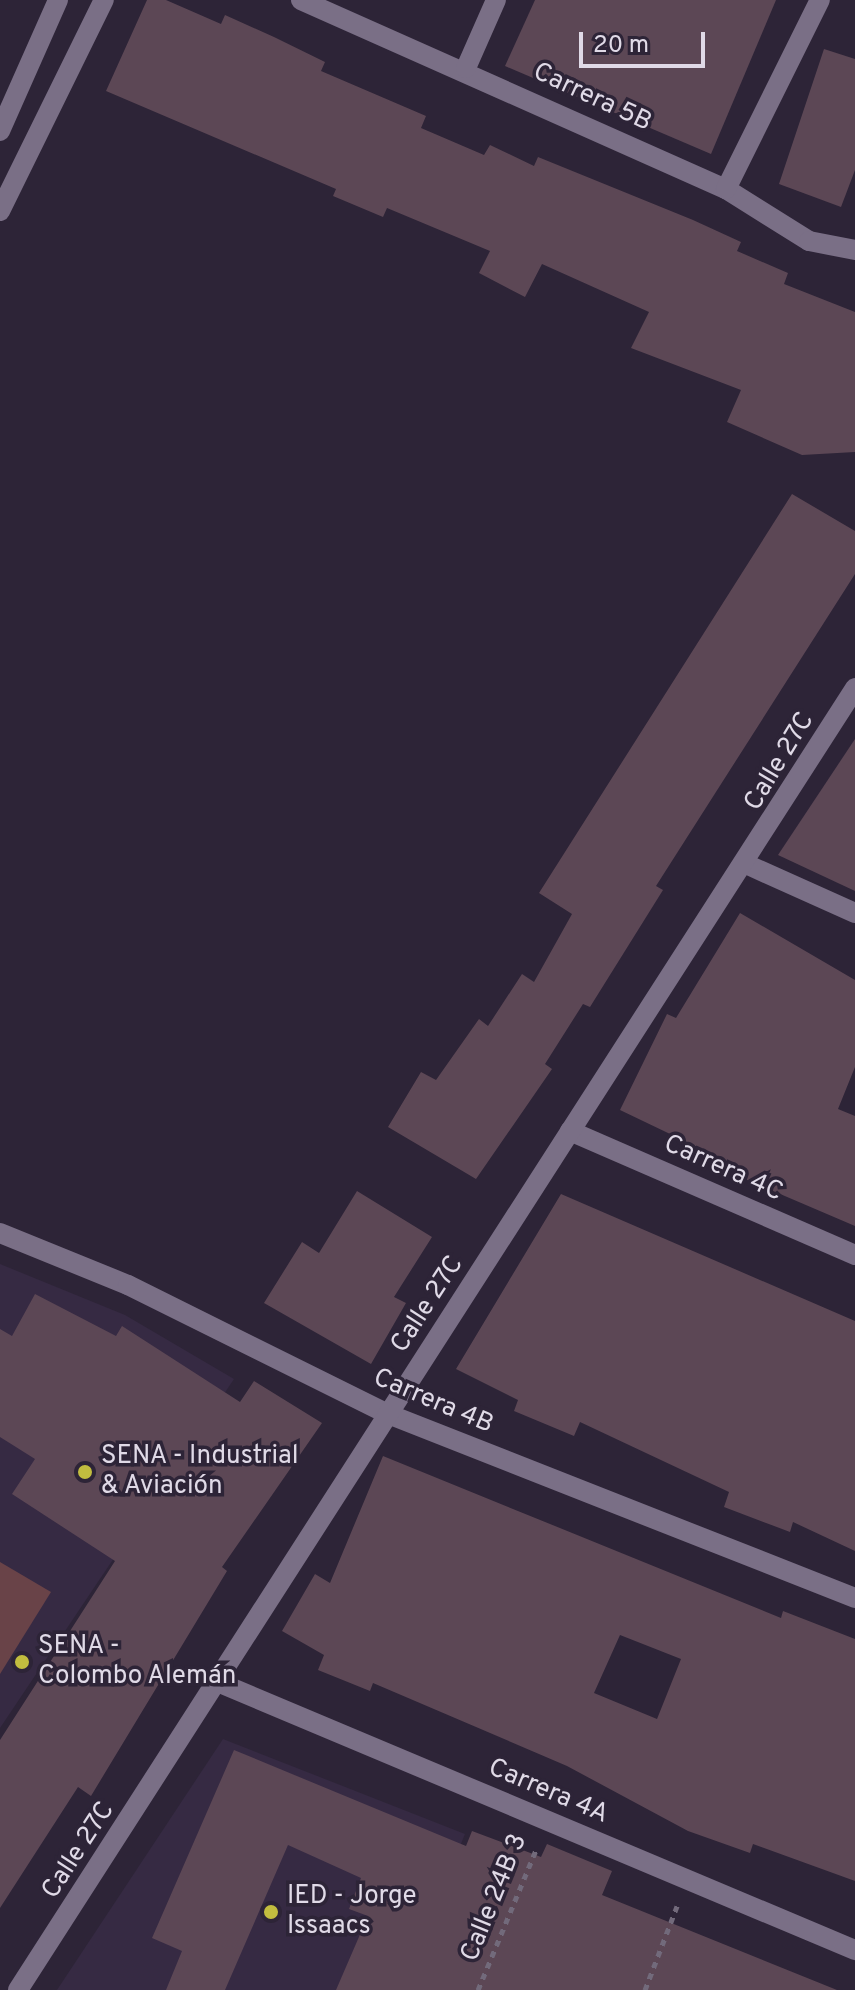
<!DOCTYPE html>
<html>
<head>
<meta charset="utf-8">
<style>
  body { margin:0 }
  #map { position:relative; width:855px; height:1990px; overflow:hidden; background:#2d2437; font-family:Overpass,sans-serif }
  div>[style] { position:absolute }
  .built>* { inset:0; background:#362a43 }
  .green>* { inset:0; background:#694348 }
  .building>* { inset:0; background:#5c4755 }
  .path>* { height:5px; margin-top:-2.5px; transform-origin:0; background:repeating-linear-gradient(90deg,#726a7b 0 6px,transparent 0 12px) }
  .minor>* { height:20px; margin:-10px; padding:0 10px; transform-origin:10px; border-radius:10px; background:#7a6f86 }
  .dots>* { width:22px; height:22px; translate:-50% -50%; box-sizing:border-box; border:4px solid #2d2437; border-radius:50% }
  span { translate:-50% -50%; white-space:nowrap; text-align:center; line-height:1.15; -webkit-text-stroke:7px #2d2437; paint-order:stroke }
  .street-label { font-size:26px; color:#e0dae7 }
  .poi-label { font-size:26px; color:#e0dae7 }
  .left { translate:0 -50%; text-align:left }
  .scale { position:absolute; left:579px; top:32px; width:126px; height:36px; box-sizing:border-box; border:4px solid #e0dae7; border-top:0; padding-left:10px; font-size:24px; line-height:28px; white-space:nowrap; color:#e0dae7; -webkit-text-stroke:6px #2d2437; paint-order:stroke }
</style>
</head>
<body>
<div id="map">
  <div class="built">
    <div style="clip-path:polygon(0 1264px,125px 1315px,234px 1379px,0 1728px)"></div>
    <div style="clip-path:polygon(223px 1739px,465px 1834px,401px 1990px,57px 1990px)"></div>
  </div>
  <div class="green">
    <div style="clip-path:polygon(0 1562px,51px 1592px,0 1674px)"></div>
  </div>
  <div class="building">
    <div style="clip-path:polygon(147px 0,166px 0,221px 24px,225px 15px,274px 37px,325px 62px,321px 71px,426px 116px,421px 128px,484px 155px,490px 145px,534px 166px,538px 157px,693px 220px,741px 242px,737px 251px,788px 273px,784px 284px,855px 312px,855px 452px,802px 455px,727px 422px,741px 390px,631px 348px,649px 312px,542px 264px,525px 297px,479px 273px,490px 251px,387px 208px,383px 217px,333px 196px,336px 189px,106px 91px)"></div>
    <div style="clip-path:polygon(535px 0,776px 0,711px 154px,505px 66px)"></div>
    <div style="clip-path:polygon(824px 49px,855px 59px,855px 170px,841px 207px,779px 184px)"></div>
    <div style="clip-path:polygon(792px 494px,855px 531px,855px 574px,656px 886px,663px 890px,590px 1007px,583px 1004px,545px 1064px,552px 1069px,476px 1179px,388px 1127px,421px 1072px,436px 1080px,479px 1019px,488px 1026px,522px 974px,534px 982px,572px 914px,539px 893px)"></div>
    <div style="clip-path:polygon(855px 739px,855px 891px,778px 855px)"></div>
    <div style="clip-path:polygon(740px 913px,855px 980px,855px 1067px,838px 1109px,855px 1116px,855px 1226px,738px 1176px,741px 1168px,620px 1110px,667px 1014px,676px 1018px)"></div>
    <div style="clip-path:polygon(357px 1191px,432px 1237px,394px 1297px,406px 1303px,371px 1364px,264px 1303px,302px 1242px,319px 1253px)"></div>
    <div style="clip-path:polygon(561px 1194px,855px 1321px,855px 1551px,793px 1522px,790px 1532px,724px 1507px,729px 1492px,580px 1422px,574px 1436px,514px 1411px,518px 1400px,456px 1369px)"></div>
    <div style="clip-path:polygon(35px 1294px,116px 1336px,122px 1326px,240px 1402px,254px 1381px,322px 1423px,222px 1567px,227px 1571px,91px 1796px,78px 1787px,0 1908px,0 1740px,115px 1561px,12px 1494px,35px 1459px,0 1437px,0 1329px,12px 1336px)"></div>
    <div style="clip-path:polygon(evenodd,383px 1456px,781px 1618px,783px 1611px,855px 1639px,855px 1881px,753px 1844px,750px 1853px,688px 1831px,567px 1766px,373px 1683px,370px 1691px,318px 1670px,324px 1655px,282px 1631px,315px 1574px,330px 1583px,383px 1456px,620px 1635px,681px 1659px,657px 1719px,594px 1693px,620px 1635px)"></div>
    <div style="clip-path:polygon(234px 1750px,466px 1846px,472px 1831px,541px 1857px,547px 1844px,612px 1871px,602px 1895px,837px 1990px,336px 1990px,368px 1916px,349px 1909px,361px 1878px,288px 1845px,225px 1990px,166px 1990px,182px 1951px,152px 1938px)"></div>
  </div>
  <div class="path">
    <div style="left:478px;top:1990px;width:152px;rotate:-67.5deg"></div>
    <div style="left:645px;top:1990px;width:90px;rotate:-69.1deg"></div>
  </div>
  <div class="minor">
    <div style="left:301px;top:0;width:465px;rotate:24deg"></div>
    <div style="left:726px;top:189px;width:98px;rotate:32.1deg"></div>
    <div style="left:809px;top:241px;width:47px;rotate:11.1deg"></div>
    <div style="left:466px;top:68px;width:74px;rotate:-66.2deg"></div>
    <div style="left:0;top:131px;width:143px;rotate:-66.1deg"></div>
    <div style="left:726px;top:189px;width:211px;rotate:-63.6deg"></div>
    <div style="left:0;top:211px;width:235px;rotate:-63.8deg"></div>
    <div style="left:748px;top:865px;width:117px;rotate:24.2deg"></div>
    <div style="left:570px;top:1131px;width:311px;rotate:23.5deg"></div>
    <div style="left:0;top:1233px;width:138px;rotate:22.1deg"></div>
    <div style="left:128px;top:1285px;width:290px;rotate:26.4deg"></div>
    <div style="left:388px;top:1414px;width:502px;rotate:21.5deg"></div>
    <div style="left:220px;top:1683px;width:689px;rotate:22.81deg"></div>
    <div style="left:18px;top:1990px;width:1548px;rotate:-57.26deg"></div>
  </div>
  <div class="dots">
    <div style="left:85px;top:1472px;background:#c2bd3f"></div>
    <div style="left:22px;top:1662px;background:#c2bd3f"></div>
    <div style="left:271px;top:1912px;background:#c2bd3f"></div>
  </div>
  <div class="street-label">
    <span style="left:592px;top:98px;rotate:25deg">Carrera 5B</span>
    <span style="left:780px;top:762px;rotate:-59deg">Calle 27C</span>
    <span style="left:723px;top:1169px;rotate:24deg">Carrera 4C</span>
    <span style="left:428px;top:1305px;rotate:-57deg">Calle 27C</span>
    <span style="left:433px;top:1402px;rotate:23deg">Carrera 4B</span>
    <span style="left:548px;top:1792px;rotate:23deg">Carrera 4A</span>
    <span style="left:79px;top:1851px;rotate:-57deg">Calle 27C</span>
    <span style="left:495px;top:1898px;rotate:-68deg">Calle 24B 3</span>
  </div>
  <div class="poi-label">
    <span class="left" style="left:101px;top:1472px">SENA - Industrial<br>&amp; Aviación</span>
    <span class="left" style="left:38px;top:1662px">SENA -<br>Colombo Alemán</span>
    <span class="left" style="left:287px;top:1912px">IED - Jorge<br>Issaacs</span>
  </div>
  <div class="scale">20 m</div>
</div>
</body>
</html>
